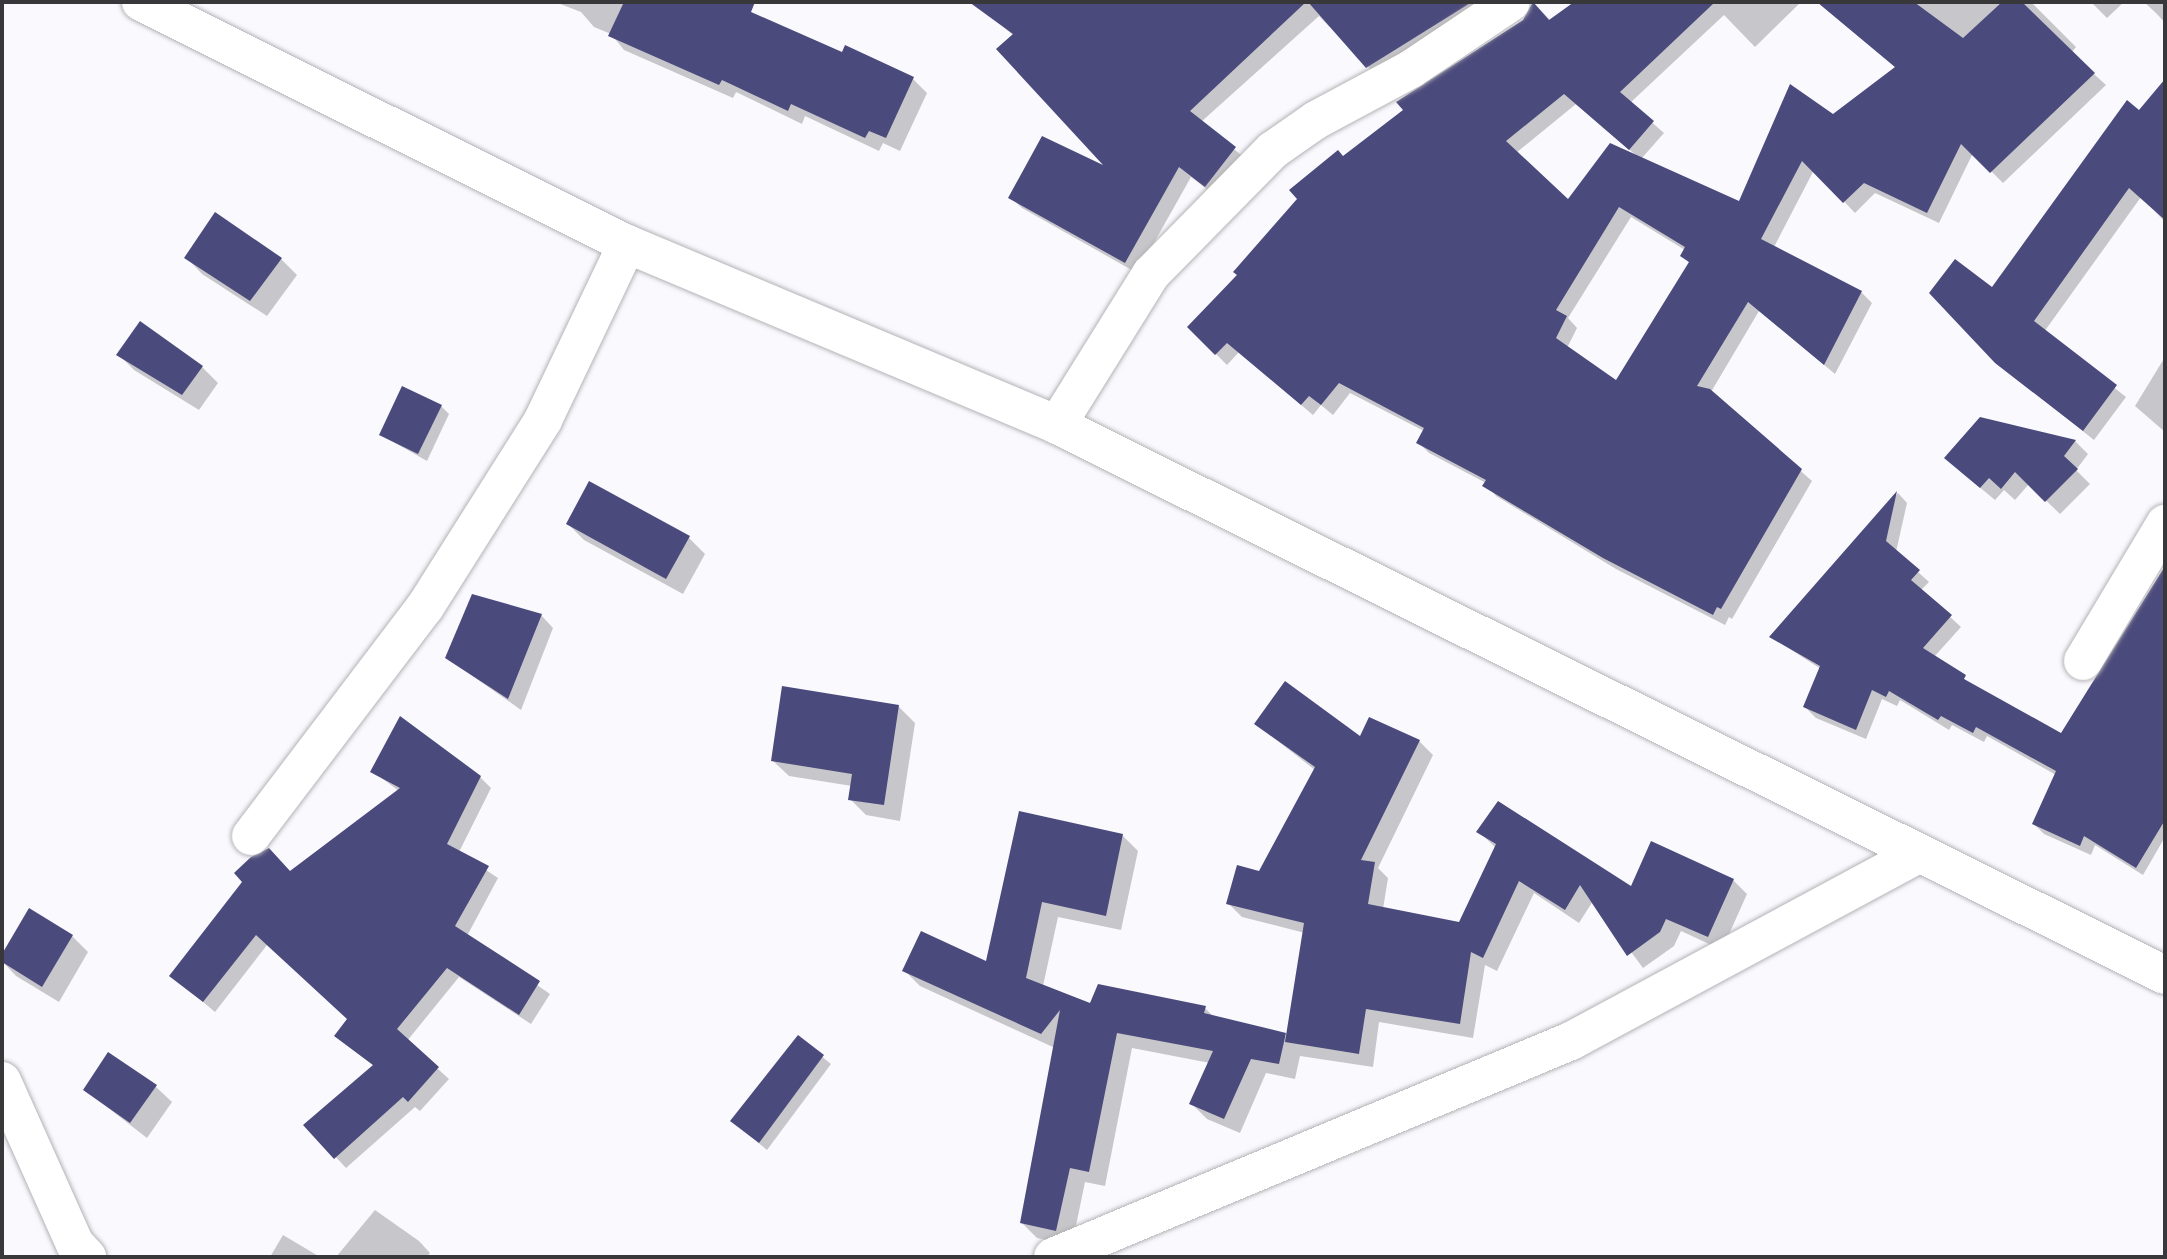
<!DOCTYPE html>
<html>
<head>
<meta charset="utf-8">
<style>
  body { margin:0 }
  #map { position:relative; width:2167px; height:1259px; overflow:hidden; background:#f9f9fe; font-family:"PT Serif",serif }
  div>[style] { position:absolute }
  .shadow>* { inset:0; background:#0003 }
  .building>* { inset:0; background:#4b4a7c }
  .roads { filter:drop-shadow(0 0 2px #b3b3b7) drop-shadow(0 0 2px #b3b3b7) }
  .minor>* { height:38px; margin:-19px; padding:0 19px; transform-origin:19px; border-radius:19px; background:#fff }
  .primary>* { height:38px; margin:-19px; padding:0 19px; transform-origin:19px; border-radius:19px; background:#fff }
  span { translate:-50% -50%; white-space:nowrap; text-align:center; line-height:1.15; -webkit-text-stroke:7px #fff; paint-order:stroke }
  .frame { position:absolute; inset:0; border:4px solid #38383a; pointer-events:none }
</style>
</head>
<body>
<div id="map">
  <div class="shadow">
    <div style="clip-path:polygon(555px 2px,725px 2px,843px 55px,846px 48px,913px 79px,927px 93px,900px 151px,883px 143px,879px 151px,805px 116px,802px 124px,736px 92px,733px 98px,624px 50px,611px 34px,594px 27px,581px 12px)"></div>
    <div style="clip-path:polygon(1003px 2px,1499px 2px,1379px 78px,1319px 16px,1201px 122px,1246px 159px,1217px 197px,1191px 177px,1137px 273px,1022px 208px,1010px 197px,1110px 170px,1014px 36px,991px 16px)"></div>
    <div style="clip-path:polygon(evenodd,1533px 2px,1551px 21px,1577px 2px,1620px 2px,1632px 18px,1653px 2px,1801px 2px,1755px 47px,1724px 15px,1630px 103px,1664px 133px,1641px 159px,1740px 204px,1833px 116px,1896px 68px,1817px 2px,2031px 2px,2076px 47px,2071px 53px,2106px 85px,2003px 183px,1973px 153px,1939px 223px,1875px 193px,1855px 213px,1814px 170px,1774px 247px,1861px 292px,1872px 303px,1835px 374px,1759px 311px,1711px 392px,1812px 481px,1732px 619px,1729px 617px,1725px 625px,1616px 569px,1496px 496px,1486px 483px,1429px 453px,1418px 442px,1424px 431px,1350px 393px,1333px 415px,1321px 405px,1313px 415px,1239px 352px,1227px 365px,1189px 327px,1344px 158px,1524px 22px,1533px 2px,1576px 104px,1638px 157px,1568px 202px,1516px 153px,1576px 104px,1533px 2px,1631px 217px,1685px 250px,1682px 256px,1690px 263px,1617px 383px,1567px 348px,1577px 328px,1568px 318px,1631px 217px)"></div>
    <div style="clip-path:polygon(2091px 2px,2124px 2px,2107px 18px)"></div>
    <div style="clip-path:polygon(2144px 2px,2165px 2px,2165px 23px,2157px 14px)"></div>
    <div style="clip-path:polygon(2165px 81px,2165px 222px,2141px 197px,2044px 332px,2126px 397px,2094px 440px,1996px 362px,1993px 290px)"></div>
    <div style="clip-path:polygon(186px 257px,281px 259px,297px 275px,267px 316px,202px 274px)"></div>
    <div style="clip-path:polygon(118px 354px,202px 367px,218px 383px,199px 410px,134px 370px)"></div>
    <div style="clip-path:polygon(2165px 357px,2165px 432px,2135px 406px)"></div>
    <div style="clip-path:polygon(441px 406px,449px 414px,427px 461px,381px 435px)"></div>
    <div style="clip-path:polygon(1980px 419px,2075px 441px,2088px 454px,2076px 470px,2090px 484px,2060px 514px,2029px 484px,2015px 500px,2004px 490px,1995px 500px,1960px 471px)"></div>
    <div style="clip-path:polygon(1898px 493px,1907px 503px,1896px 552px,1929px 582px,1921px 590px,1961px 627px,1934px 657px,1976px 688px,2062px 735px,2165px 568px,2165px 837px,2143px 875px,2095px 845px,2091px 855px,2044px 834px,2034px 824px,2056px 775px,1987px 736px,1984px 742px,1952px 725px,1949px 730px,1900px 700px,1897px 706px,1882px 699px,1866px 739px,1816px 718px,1805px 707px,1821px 669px,1771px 637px)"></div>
    <div style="clip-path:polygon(568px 524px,689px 538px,705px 554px,683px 594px,584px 540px)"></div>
    <div style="clip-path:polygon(541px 615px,553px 628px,521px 710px,447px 658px)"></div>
    <div style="clip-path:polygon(899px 707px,915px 723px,900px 821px,866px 815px,850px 799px,852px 786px,789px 776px,772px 760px)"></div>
    <div style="clip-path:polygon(1256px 724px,1360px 739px,1419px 741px,1433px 755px,1378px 868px,1388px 878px,1383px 909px,1460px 924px,1496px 848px,1479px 832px,1631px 889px,1733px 880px,1747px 894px,1722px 950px,1681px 931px,1674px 946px,1643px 968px,1593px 901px,1579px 923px,1534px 893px,1497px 971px,1485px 965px,1473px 1038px,1379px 1022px,1373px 1067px,1300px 1056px,1295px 1079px,1266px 1073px,1240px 1133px,1207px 1119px,1191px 1103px,1210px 1063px,1132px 1048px,1105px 1186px,1085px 1182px,1072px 1245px,1037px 1238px,1021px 1222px,1055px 1048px,920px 986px,904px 970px,987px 963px,1020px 813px,1122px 835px,1138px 851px,1121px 930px,1058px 917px,1043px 986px,1091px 1005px,1205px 1008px,1215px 1018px,1287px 1037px,1305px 933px,1242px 917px,1228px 903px,1260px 873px,1315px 770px)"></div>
    <div style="clip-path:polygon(372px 771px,480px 777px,491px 788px,459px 852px,498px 878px,467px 936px,550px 994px,531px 1024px,459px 977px,407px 1041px,449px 1079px,420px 1111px,415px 1107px,346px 1168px,306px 1125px,374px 1066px,336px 1036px,349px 1019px,267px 945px,215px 1012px,171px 975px,291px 873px,399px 791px)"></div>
    <div style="clip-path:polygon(30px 911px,72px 936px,88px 952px,59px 1002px,16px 976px,2px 961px)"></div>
    <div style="clip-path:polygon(798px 1037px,831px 1064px,767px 1150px,732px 1121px)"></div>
    <div style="clip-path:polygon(155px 1086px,172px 1102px,147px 1138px,85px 1090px)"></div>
    <div style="clip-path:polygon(375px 1210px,419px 1241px,430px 1253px,427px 1257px,336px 1257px)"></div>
    <div style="clip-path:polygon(283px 1235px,320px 1257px,270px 1257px)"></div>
  </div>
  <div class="building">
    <div style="clip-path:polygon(624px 2px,755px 2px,751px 12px,842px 52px,845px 45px,914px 77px,886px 138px,869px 131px,865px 138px,791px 104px,788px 111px,722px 80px,719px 85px,608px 36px)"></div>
    <div style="clip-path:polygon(969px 2px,1306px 2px,1190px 111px,1236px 147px,1205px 187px,1179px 167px,1125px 263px,1008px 198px,1042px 136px,1103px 165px,996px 49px,1013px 34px)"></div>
    <div style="clip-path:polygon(1308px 2px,1472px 2px,1366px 68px)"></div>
    <div style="clip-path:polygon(evenodd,1533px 2px,1549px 20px,1574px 2px,1715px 2px,1620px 92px,1654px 121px,1629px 150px,1564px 94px,1506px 141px,1568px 199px,1610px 143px,1739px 201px,1790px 84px,1833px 114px,1895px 67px,1817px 2px,1914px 2px,1963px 38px,2002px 2px,2022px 2px,2095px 73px,1990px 173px,1961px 144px,1927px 213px,1864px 183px,1843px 203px,1802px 161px,1761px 239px,1862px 291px,1824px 365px,1748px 302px,1697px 386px,1710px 389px,1802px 469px,1721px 609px,1717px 607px,1713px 615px,1603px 558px,1482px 486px,1486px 480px,1416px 443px,1424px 428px,1339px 383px,1321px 405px,1309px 396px,1301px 405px,1227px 343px,1215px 355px,1187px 327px,1237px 275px,1233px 272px,1297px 199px,1289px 190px,1338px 150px,1343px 156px,1403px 110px,1396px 102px,1523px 20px,1533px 2px,1619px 207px,1685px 247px,1680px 256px,1689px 262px,1616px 380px,1556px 338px,1567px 316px,1556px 310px,1619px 207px)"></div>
    <div style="clip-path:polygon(2165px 79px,2165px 220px,2129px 188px,2034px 321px,2117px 385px,2083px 431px,1995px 363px,1929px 293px,1955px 259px,1992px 287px,2127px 100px,2139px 110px)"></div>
    <div style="clip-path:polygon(215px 212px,282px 258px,250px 301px,184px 258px)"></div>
    <div style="clip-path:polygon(140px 321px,203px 366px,182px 395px,116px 355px)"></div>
    <div style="clip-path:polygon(402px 386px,442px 405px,418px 454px,379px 435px)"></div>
    <div style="clip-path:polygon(1980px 417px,2076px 440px,2064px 456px,2078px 469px,2045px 502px,2015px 472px,2001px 489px,1989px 478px,1980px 488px,1944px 458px)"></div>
    <div style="clip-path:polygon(589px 481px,690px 536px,666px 579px,566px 524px)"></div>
    <div style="clip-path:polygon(1897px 491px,1886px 541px,1920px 570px,1911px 580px,1952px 615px,1923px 648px,1966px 675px,1964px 679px,2061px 733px,2165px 566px,2165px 820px,2136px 868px,2084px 836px,2080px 846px,2032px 824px,2056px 771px,1976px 727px,1973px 733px,1941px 716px,1938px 720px,1889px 691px,1886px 697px,1872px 690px,1856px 730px,1803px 707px,1820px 666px,1769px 637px)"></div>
    <div style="clip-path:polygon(472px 594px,542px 614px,508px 699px,445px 658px)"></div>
    <div style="clip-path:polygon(1285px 681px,1360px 736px,1369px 717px,1420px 740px,1361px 860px,1375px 862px,1368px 904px,1459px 922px,1496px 844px,1476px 832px,1498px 801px,1631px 886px,1651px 841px,1734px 879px,1708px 937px,1666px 919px,1660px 932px,1627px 956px,1580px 885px,1565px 910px,1519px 881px,1483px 958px,1471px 952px,1460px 1024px,1366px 1009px,1359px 1054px,1285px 1042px,1304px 923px,1226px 904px,1237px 865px,1259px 871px,1315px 767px,1254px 724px)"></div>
    <div style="clip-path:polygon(782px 686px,899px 705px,884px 805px,848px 800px,852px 774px,771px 761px)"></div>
    <div style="clip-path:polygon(400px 716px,481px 776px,447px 844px,489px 866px,455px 926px,540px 981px,519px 1015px,447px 968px,397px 1029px,439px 1067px,408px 1102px,403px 1097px,334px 1159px,303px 1125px,373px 1065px,334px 1036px,347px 1019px,256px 935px,203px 1002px,169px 976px,242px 882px,234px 873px,251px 857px,269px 848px,290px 871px,400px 788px,370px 772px)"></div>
    <div style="clip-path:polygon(1019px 811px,1123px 834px,1106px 916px,1042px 902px,1026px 978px,1090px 1003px,1098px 984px,1206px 1006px,1204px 1013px,1286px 1033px,1279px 1064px,1251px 1059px,1224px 1119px,1189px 1104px,1213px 1051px,1117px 1033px,1089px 1172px,1070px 1168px,1056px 1231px,1020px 1223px,1060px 1010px,1041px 1034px,902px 971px,921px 931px,986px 961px)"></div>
    <div style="clip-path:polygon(29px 908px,73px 935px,42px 987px,2px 962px,2px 954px)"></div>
    <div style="clip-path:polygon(798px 1035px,824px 1055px,759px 1143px,730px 1121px)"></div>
    <div style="clip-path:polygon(108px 1052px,157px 1085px,130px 1123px,83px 1090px)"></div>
  </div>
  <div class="roads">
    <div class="minor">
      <div style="left:1057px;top:425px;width:178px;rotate:-58.1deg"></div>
      <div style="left:1151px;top:274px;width:174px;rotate:-45.5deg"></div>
      <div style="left:1273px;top:150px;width:52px;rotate:-34.9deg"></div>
      <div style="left:1316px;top:120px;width:108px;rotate:-28.2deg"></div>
      <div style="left:1411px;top:69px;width:120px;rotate:-33.8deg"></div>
      <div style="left:2083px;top:661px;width:160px;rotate:-59.1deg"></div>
      <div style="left:251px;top:836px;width:288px;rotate:-52.8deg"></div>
      <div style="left:425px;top:607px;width:221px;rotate:-57.7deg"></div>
      <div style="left:543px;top:420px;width:195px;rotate:-64.5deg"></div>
      <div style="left:2px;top:1081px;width:179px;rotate:65.9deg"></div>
      <div style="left:75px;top:1244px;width:18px;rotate:47deg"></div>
      <div style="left:1053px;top:1257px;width:561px;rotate:-22.64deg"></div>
      <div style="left:1571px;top:1041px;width:395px;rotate:-28.3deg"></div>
    </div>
    <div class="primary">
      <div style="left:141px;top:2px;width:543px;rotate:26.47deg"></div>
      <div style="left:627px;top:244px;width:467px;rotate:22.8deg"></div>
      <div style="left:1057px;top:425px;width:1237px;rotate:26.4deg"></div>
    </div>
  </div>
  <div class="frame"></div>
</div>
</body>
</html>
